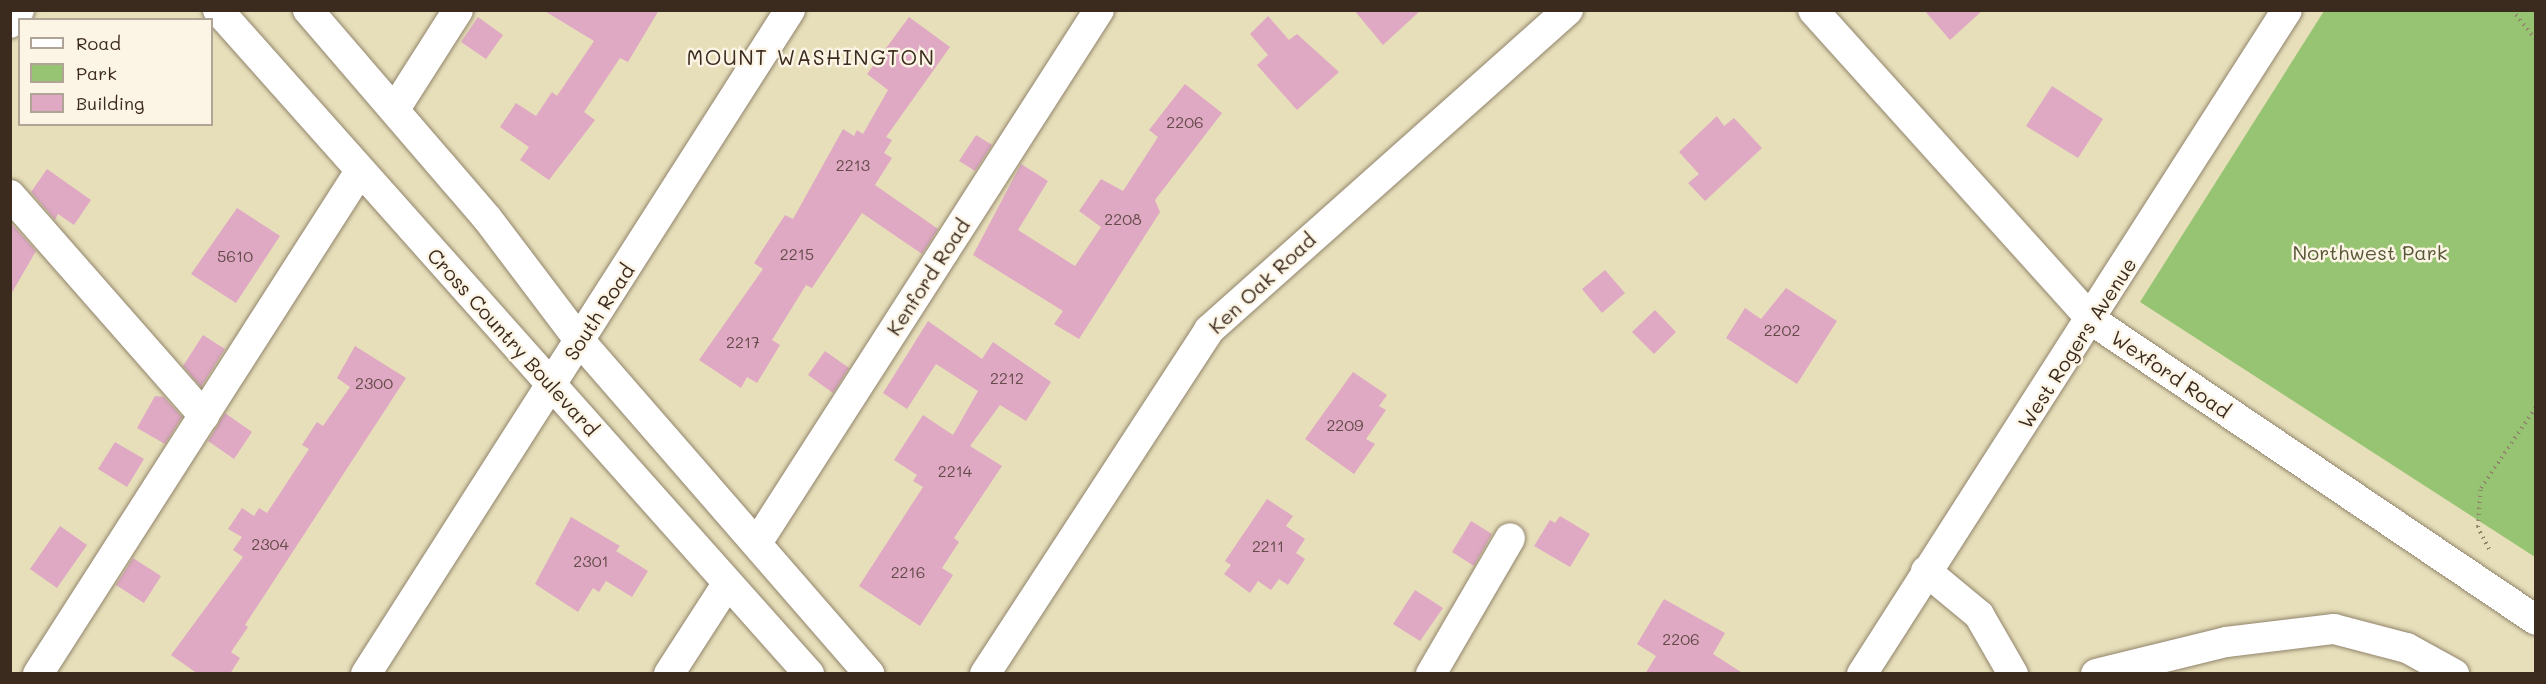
<!DOCTYPE html>
<html>
<head>
<meta charset="utf-8">
<style>
  body { margin:0 }
  #map { position:relative; width:2546px; height:684px; overflow:hidden; background:#e7dfba; font-family:Mali,sans-serif }
  div>[style] { position:absolute }
  .green>* { inset:0; background:#97c472 }
  .building>* { inset:0; background:#dfa9c4 }
  .path>* { height:4px; margin-top:-2px; transform-origin:0; background:repeating-linear-gradient(90deg,#91846c 0 1.5px,transparent 0 6px) }
  .roads { filter:drop-shadow(0 0 2px #91846c) drop-shadow(0 0 2px #91846c) }
  .minor>* { height:30px; margin:-15px; padding:0 15px; transform-origin:15px; border-radius:15px; background:#fff }
  span { translate:-50% -50%; white-space:nowrap; text-align:center; line-height:1.15; -webkit-text-stroke:5px #fcf5e5; paint-order:stroke }
  .number-label { font-size:16px; color:#644a48 }
  .number-label span { -webkit-text-stroke-width:0 }
  .park-label { font-size:20px; color:#575837 }
  .street-label { font-size:20px; color:#3b2a1e }
  .neighbourhood-label { font-size:21px; color:#3b2a1e; letter-spacing:1.5px }
  .frame { position:absolute; inset:0; border:12px solid #3b2a1e; pointer-events:none }
  .legend { position:absolute; left:18px; top:18px; width:195px; height:108px; box-sizing:border-box; background:#fcf5e5; border:2px solid #afa495; margin:0; padding:8px 10px; list-style:none; font-size:18px; color:#3b2a1e }
  .legend li { display:flex; align-items:center; gap:12px; height:30px }
  .legend b { width:30px; border:2px solid #afa495 }
</style>
</head>
<body>
<div id="map">
  <div class="green">
    <div style="clip-path:polygon(2324px 11px,2535px 11px,2535px 557px,2140px 302px)"></div>
  </div>
  <div class="building">
    <div style="clip-path:polygon(543px 10px,659px 10px,628px 62px,620px 58px,584px 112px,595px 120px,549px 180px,520px 160px,529px 147px,500px 127px,516px 103px,536px 116px,552px 92px,557px 96px,594px 41px)"></div>
    <div style="clip-path:polygon(1354px 10px,1421px 10px,1383px 45px)"></div>
    <div style="clip-path:polygon(1924px 10px,1983px 10px,1950px 40px)"></div>
    <div style="clip-path:polygon(1268px 16px,1289px 40px,1297px 34px,1339px 72px,1297px 110px,1257px 65px,1268px 55px,1250px 34px)"></div>
    <div style="clip-path:polygon(478px 17px,503px 35px,486px 59px,461px 42px)"></div>
    <div style="clip-path:polygon(909px 17px,950px 47px,886px 137px,892px 140px,884px 153px,892px 158px,875px 185px,938px 229px,922px 254px,862px 213px,812px 288px,806px 285px,772px 340px,780px 345px,757px 383px,747px 377px,741px 388px,699px 360px,763px 269px,754px 263px,785px 215px,793px 219px,843px 129px,854px 136px,857px 130px,863px 134px,888px 90px,867px 74px)"></div>
    <div style="clip-path:polygon(1185px 84px,1222px 113px,1155px 200px,1160px 212px,1079px 339px,1054px 324px,1063px 311px,973px 255px,1021px 164px,1048px 181px,1018px 230px,1075px 266px,1101px 227px,1079px 211px,1101px 179px,1123px 191px,1158px 137px,1149px 130px)"></div>
    <div style="clip-path:polygon(2052px 86px,2103px 119px,2078px 158px,2026px 126px)"></div>
    <div style="clip-path:polygon(1717px 116px,1724px 126px,1734px 118px,1762px 148px,1705px 201px,1688px 183px,1699px 174px,1679px 152px)"></div>
    <div style="clip-path:polygon(976px 135px,992px 145px,975px 171px,959px 161px)"></div>
    <div style="clip-path:polygon(47px 169px,91px 200px,74px 225px,58px 214px,55px 220px,31px 192px)"></div>
    <div style="clip-path:polygon(237px 208px,280px 236px,236px 303px,191px 274px)"></div>
    <div style="clip-path:polygon(10px 222px,36px 251px,10px 296px)"></div>
    <div style="clip-path:polygon(1605px 270px,1625px 293px,1602px 313px,1582px 289px)"></div>
    <div style="clip-path:polygon(1786px 288px,1837px 321px,1797px 384px,1726px 338px,1745px 308px,1761px 319px)"></div>
    <div style="clip-path:polygon(1655px 310px,1676px 332px,1654px 354px,1632px 332px)"></div>
    <div style="clip-path:polygon(928px 321px,982px 359px,993px 342px,1051px 382px,1026px 421px,1000px 405px,970px 446px,1002px 466px,954px 538px,959px 542px,942px 568px,953px 575px,920px 626px,859px 586px,923px 487px,913px 481px,917px 475px,894px 460px,923px 415px,953px 435px,978px 391px,936px 364px,907px 409px,883px 393px)"></div>
    <div style="clip-path:polygon(203px 335px,225px 349px,201px 387px,183px 366px)"></div>
    <div style="clip-path:polygon(355px 346px,406px 378px,245px 625px,248px 627px,231px 652px,240px 658px,230px 674px,198px 674px,171px 655px,243px 557px,233px 550px,242px 537px,228px 529px,242px 508px,254px 516px,259px 508px,267px 513px,309px 449px,302px 445px,317px 422px,323px 426px,350px 387px,337px 378px)"></div>
    <div style="clip-path:polygon(825px 351px,849px 368px,833px 393px,808px 375px)"></div>
    <div style="clip-path:polygon(1353px 372px,1387px 395px,1379px 406px,1386px 410px,1366px 439px,1375px 444px,1354px 474px,1305px 439px)"></div>
    <div style="clip-path:polygon(155px 396px,164px 397px,182px 417px,165px 444px,137px 428px)"></div>
    <div style="clip-path:polygon(225px 413px,252px 432px,234px 459px,208px 441px)"></div>
    <div style="clip-path:polygon(115px 442px,144px 459px,127px 487px,98px 469px)"></div>
    <div style="clip-path:polygon(1267px 499px,1293px 516px,1286px 526px,1305px 539px,1296px 553px,1305px 559px,1288px 585px,1279px 579px,1271px 590px,1258px 581px,1250px 593px,1224px 574px,1231px 565px,1225px 561px)"></div>
    <div style="clip-path:polygon(1560px 516px,1590px 534px,1570px 567px,1534px 546px,1550px 520px,1555px 523px)"></div>
    <div style="clip-path:polygon(571px 517px,620px 546px,616px 551px,648px 571px,632px 597px,606px 581px,599px 592px,593px 588px,578px 612px,535px 584px)"></div>
    <div style="clip-path:polygon(1471px 521px,1492px 534px,1474px 566px,1452px 552px)"></div>
    <div style="clip-path:polygon(60px 526px,87px 545px,57px 588px,30px 569px)"></div>
    <div style="clip-path:polygon(133px 558px,161px 576px,144px 603px,116px 585px)"></div>
    <div style="clip-path:polygon(1415px 590px,1443px 608px,1420px 641px,1393px 624px)"></div>
    <div style="clip-path:polygon(1664px 599px,1725px 633px,1713px 654px,1744px 674px,1645px 674px,1656px 656px,1637px 644px)"></div>
  </div>
  <div class="path">
    <div style="left:2512px;top:10px;width:38px;rotate:51deg"></div>
    <div style="left:2489px;top:549px;width:25px;rotate:-117deg"></div>
    <div style="left:2478px;top:527px;width:39px;rotate:-86deg"></div>
    <div style="left:2481px;top:488px;width:98px;rotate:-55.8deg"></div>
  </div>
  <div class="roads">
    <div class="minor">
      <div style="left:218px;top:10px;width:889px;rotate:48.33deg"></div>
      <div style="left:308px;top:10px;width:274px;rotate:49.3deg"></div>
      <div style="left:487px;top:218px;width:154px;rotate:52.9deg"></div>
      <div style="left:580px;top:341px;width:441px;rotate:49deg"></div>
      <div style="left:1813px;top:10px;width:418px;rotate:48deg"></div>
      <div style="left:2093px;top:321px;width:534px;rotate:34.02deg"></div>
      <div style="left:10px;top:23px;width:16px;rotate:-55deg"></div>
      <div style="left:395px;top:109px;width:117px;rotate:-57.5deg"></div>
      <div style="left:10px;top:195px;width:294px;rotate:48.7deg"></div>
      <div style="left:757px;top:543px;width:633px;rotate:-57.31deg"></div>
      <div style="left:1926px;top:571px;width:69px;rotate:39.7deg"></div>
      <div style="left:1979px;top:615px;width:68px;rotate:60deg"></div>
      <div style="left:38px;top:674px;width:597px;rotate:-57.37deg"></div>
      <div style="left:366px;top:674px;width:788px;rotate:-57.44deg"></div>
      <div style="left:669px;top:674px;width:107px;rotate:-57.2deg"></div>
      <div style="left:985px;top:674px;width:411px;rotate:-56.9deg"></div>
      <div style="left:1209px;top:330px;width:481px;rotate:-41.7deg"></div>
      <div style="left:1431px;top:674px;width:157px;rotate:-59.8deg"></div>
      <div style="left:1862px;top:674px;width:788px;rotate:-57.38deg"></div>
      <div style="left:2096px;top:674px;width:134px;rotate:-13.8deg"></div>
      <div style="left:2226px;top:642px;width:109px;rotate:-6.9deg"></div>
      <div style="left:2334px;top:629px;width:75px;rotate:14.6deg"></div>
      <div style="left:2407px;top:648px;width:54px;rotate:29deg"></div>
    </div>
  </div>
  <div class="number-label">
    <span style="left:1185px;top:122px">2206</span>
    <span style="left:853px;top:165px">2213</span>
    <span style="left:1123px;top:219px">2208</span>
    <span style="left:797px;top:254px">2215</span>
    <span style="left:235px;top:256px">5610</span>
    <span style="left:1782px;top:330px">2202</span>
    <span style="left:743px;top:342px">2217</span>
    <span style="left:1007px;top:378px">2212</span>
    <span style="left:374px;top:383px">2300</span>
    <span style="left:1345px;top:425px">2209</span>
    <span style="left:955px;top:471px">2214</span>
    <span style="left:270px;top:544px">2304</span>
    <span style="left:1268px;top:546px">2211</span>
    <span style="left:591px;top:561px">2301</span>
    <span style="left:908px;top:572px">2216</span>
    <span style="left:1681px;top:639px">2206</span>
  </div>
  <div class="park-label">
    <span style="left:2370px;top:252px">Northwest Park</span>
  </div>
  <div class="street-label">
    <span style="left:928px;top:277px;rotate:-57deg">Kenford Road</span>
    <span style="left:1262px;top:283px;rotate:-43deg">Ken Oak Road</span>
    <span style="left:599px;top:312px;rotate:-57deg">South Road</span>
    <span style="left:513px;top:342px;rotate:48deg">Cross Country Boulevard</span>
    <span style="left:2077px;top:343px;rotate:-57deg">West Rogers Avenue</span>
    <span style="left:2171px;top:374px;rotate:34deg">Wexford Road</span>
  </div>
  <div class="neighbourhood-label">
    <span style="left:811px;top:57px">MOUNT WASHINGTON</span>
  </div>
  <div class="frame"></div>
  <ul class="legend">
  <li><b style="height:8px;background:#fff"></b>Road</li>
  <li><b style="height:16px;background:#97c472"></b>Park</li>
  <li><b style="height:16px;background:#dfa9c4"></b>Building</li>
  </ul>
</div>
</body>
</html>
